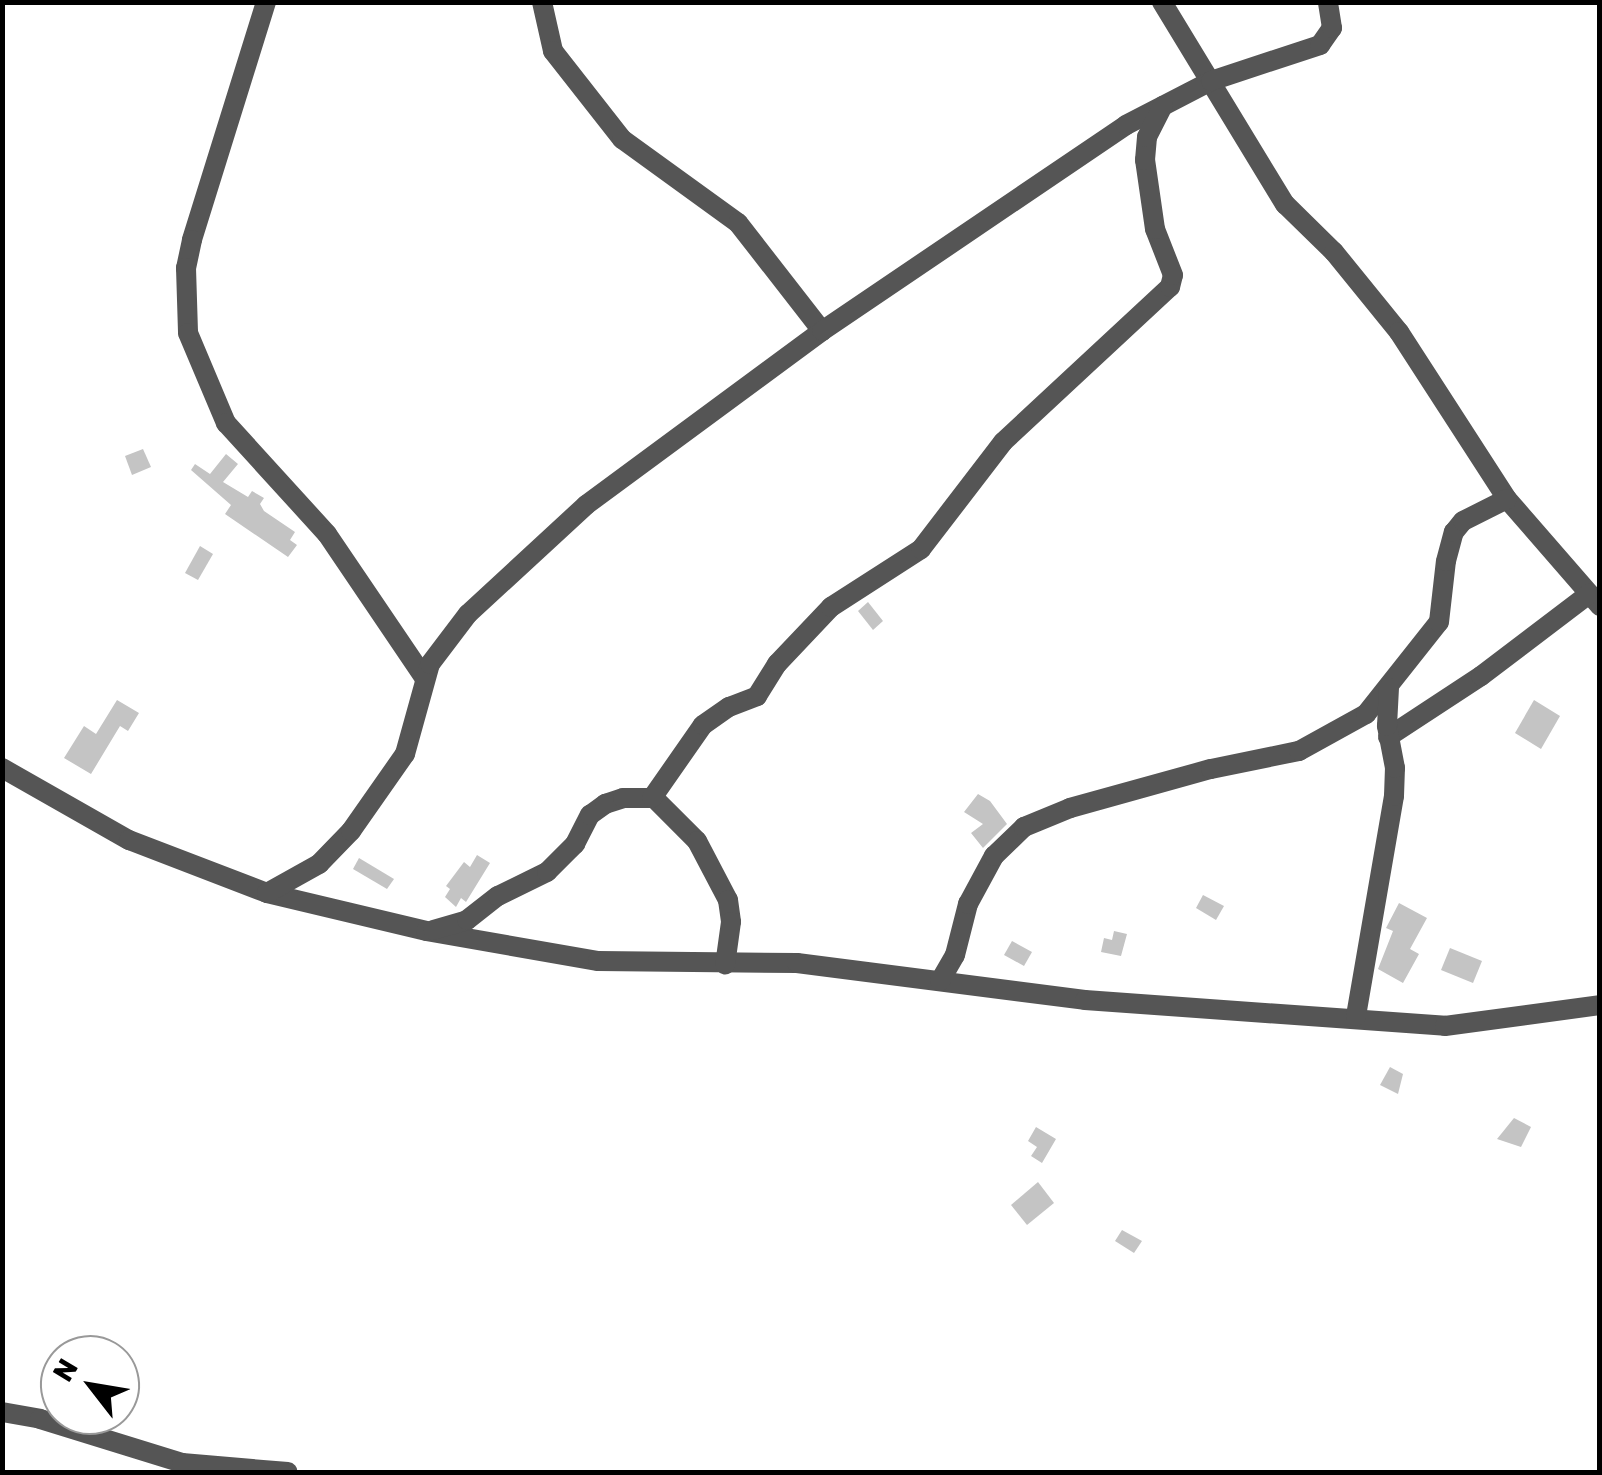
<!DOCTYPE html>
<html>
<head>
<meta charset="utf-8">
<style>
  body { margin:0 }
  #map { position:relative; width:1602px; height:1475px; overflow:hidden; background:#fff; font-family:Rubik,sans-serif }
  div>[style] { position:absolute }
  .building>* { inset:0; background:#c4c4c4 }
  .minor>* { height:20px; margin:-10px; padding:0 10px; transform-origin:10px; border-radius:10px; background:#555 }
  span { translate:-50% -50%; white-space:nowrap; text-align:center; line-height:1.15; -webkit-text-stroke:8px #fff; paint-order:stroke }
  .frame { position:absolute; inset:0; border:5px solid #000; pointer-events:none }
  .north { position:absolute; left:40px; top:1335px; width:100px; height:100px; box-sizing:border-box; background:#fff; border:2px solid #999; border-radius:50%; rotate:301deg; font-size:28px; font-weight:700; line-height:40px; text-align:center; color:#000 }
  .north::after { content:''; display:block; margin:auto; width:35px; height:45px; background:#000; clip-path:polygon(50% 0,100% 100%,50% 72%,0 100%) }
</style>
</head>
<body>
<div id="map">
  <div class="building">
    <div style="clip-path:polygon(143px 449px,151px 467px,132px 475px,125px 456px)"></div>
    <div style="clip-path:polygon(226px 454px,238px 464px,223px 482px,248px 497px,252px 491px,264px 498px,260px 504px,264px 511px,295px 532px,290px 540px,297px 545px,288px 557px,225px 514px,231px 505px,191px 470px,195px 464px,210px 474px)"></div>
    <div style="clip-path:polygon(200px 546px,213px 554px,198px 580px,185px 573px)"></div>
    <div style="clip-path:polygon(868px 602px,883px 621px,873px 630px,858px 611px)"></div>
    <div style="clip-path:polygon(117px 700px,139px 713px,128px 731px,120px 726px,91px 774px,64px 758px,84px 726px,96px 734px)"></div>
    <div style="clip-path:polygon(1534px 700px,1560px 716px,1541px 749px,1515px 733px)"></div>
    <div style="clip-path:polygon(978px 794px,990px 801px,1007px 824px,983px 848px,971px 833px,983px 824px,964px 812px)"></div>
    <div style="clip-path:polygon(477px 855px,490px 863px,466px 902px,461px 898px,456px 907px,445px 897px,450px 889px,446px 886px,464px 862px,470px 867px)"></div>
    <div style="clip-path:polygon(359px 858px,394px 879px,387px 889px,353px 869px)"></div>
    <div style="clip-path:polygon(1203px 895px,1224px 906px,1216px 920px,1196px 908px)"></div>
    <div style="clip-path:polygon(1399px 903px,1427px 918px,1410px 949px,1419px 954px,1403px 983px,1378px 969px,1393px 931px,1386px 928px)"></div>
    <div style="clip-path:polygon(1114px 931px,1127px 934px,1121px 956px,1101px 952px,1104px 938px,1112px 940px)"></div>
    <div style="clip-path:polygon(1012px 941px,1032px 952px,1024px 966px,1004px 955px)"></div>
    <div style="clip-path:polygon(1450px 948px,1482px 961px,1473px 983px,1441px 970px)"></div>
    <div style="clip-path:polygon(1390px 1067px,1403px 1074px,1398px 1094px,1380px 1085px)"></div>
    <div style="clip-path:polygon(1514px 1118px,1531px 1127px,1521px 1147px,1497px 1139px)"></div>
    <div style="clip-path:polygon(1036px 1127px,1056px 1139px,1042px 1163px,1031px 1156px,1037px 1147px,1028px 1141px)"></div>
    <div style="clip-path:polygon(1038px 1182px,1054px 1203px,1027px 1225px,1011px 1205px)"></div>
    <div style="clip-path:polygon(1122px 1230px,1142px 1241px,1134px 1253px,1115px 1241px)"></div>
  </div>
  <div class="minor">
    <div style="left:266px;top:2px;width:249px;rotate:107.3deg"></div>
    <div style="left:192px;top:240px;width:29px;rotate:102deg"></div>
    <div style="left:186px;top:268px;width:65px;rotate:88.2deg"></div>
    <div style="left:188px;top:333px;width:98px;rotate:67.1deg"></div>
    <div style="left:226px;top:423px;width:150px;rotate:47.7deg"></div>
    <div style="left:327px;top:534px;width:175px;rotate:55.9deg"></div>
    <div style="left:542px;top:2px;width:50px;rotate:77.3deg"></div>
    <div style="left:553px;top:51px;width:112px;rotate:51.9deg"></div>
    <div style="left:622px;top:139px;width:143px;rotate:35.9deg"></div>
    <div style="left:738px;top:223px;width:137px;rotate:52.1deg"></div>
    <div style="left:1162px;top:2px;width:237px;rotate:58.7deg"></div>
    <div style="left:1285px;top:204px;width:69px;rotate:44.4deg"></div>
    <div style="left:1334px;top:252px;width:103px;rotate:50.9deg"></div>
    <div style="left:1399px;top:332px;width:199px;rotate:57.1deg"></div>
    <div style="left:1507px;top:499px;width:142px;rotate:49deg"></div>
    <div style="left:1388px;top:737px;width:111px;rotate:-33.3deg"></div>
    <div style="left:1481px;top:676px;width:136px;rotate:-37.2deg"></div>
    <div style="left:2px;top:768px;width:146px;rotate:29.6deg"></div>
    <div style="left:129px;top:840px;width:148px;rotate:21deg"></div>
    <div style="left:267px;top:893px;width:163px;rotate:13.4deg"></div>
    <div style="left:426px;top:931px;width:175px;rotate:9.9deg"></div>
    <div style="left:598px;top:961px;width:199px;rotate:0.6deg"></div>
    <div style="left:797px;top:963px;width:290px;rotate:7.3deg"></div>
    <div style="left:1085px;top:1000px;width:361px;rotate:4.1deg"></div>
    <div style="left:1445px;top:1026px;width:156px;rotate:-7.7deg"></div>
    <div style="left:653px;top:797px;width:62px;rotate:45deg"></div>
    <div style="left:697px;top:841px;width:67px;rotate:62.3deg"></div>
    <div style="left:728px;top:900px;width:22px;rotate:82deg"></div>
    <div style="left:731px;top:922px;width:43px;rotate:97.9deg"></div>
    <div style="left:267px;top:893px;width:60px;rotate:-29.1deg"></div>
    <div style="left:319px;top:864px;width:46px;rotate:-45.9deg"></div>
    <div style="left:351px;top:831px;width:94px;rotate:-55deg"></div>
    <div style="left:405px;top:754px;width:93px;rotate:-74.5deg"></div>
    <div style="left:430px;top:664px;width:63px;rotate:-52.8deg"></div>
    <div style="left:468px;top:614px;width:161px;rotate:-42.7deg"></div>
    <div style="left:586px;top:505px;width:293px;rotate:-36.4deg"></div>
    <div style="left:822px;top:331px;width:367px;rotate:-34.1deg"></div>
    <div style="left:1126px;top:125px;width:96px;rotate:-27.4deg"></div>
    <div style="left:1211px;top:81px;width:115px;rotate:-18.3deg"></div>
    <div style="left:1320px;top:45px;width:21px;rotate:-55deg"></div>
    <div style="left:1332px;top:28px;width:26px;rotate:-99deg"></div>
    <div style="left:433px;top:930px;width:35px;rotate:-16deg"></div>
    <div style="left:467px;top:920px;width:39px;rotate:-38deg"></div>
    <div style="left:498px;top:896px;width:55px;rotate:-26.1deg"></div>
    <div style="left:547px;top:872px;width:40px;rotate:-45deg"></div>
    <div style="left:575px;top:844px;width:33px;rotate:-63deg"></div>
    <div style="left:590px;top:815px;width:19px;rotate:-36deg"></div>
    <div style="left:605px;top:804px;width:19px;rotate:-18deg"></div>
    <div style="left:623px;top:798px;width:29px"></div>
    <div style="left:652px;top:798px;width:89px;rotate:-55.1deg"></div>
    <div style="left:703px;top:725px;width:32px;rotate:-35deg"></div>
    <div style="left:729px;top:707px;width:30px;rotate:-21deg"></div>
    <div style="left:757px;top:696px;width:38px;rotate:-58deg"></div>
    <div style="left:777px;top:664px;width:79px;rotate:-46.5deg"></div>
    <div style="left:831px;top:607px;width:107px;rotate:-32.8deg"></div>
    <div style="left:921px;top:549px;width:135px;rotate:-52.5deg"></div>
    <div style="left:1003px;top:442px;width:228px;rotate:-42.9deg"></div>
    <div style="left:1170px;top:287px;width:12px;rotate:-76deg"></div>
    <div style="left:1173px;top:275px;width:49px;rotate:-111.4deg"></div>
    <div style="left:1155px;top:229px;width:70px;rotate:-98.2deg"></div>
    <div style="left:1145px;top:160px;width:23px;rotate:-85deg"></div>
    <div style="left:1147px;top:137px;width:35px;rotate:-63deg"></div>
    <div style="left:940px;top:981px;width:30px;rotate:-60deg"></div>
    <div style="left:955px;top:955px;width:53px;rotate:-75.7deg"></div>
    <div style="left:968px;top:904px;width:55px;rotate:-61.6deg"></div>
    <div style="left:994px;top:856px;width:42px;rotate:-44deg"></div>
    <div style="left:1024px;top:827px;width:50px;rotate:-22.4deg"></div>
    <div style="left:1070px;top:808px;width:146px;rotate:-15.5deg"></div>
    <div style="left:1211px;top:769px;width:90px;rotate:-11.6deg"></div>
    <div style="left:1299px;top:751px;width:77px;rotate:-28.9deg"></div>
    <div style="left:1366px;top:714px;width:117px;rotate:-51.6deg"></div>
    <div style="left:1439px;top:622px;width:61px;rotate:-83.5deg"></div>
    <div style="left:1446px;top:561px;width:30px;rotate:-75deg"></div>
    <div style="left:1454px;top:532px;width:14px;rotate:-51deg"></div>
    <div style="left:1463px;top:521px;width:49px;rotate:-26.6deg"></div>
    <div style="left:1356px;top:1016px;width:223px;rotate:-80.2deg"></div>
    <div style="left:1394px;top:796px;width:28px;rotate:-88deg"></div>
    <div style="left:1395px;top:768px;width:43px;rotate:-100.8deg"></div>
    <div style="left:1387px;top:726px;width:38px;rotate:-87deg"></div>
    <div style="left:2px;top:1412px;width:39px;rotate:10deg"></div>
    <div style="left:40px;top:1419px;width:149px;rotate:17.2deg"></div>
    <div style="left:182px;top:1463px;width:106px;rotate:4.9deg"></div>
  </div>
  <div class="frame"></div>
  <div class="north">N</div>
</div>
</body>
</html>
